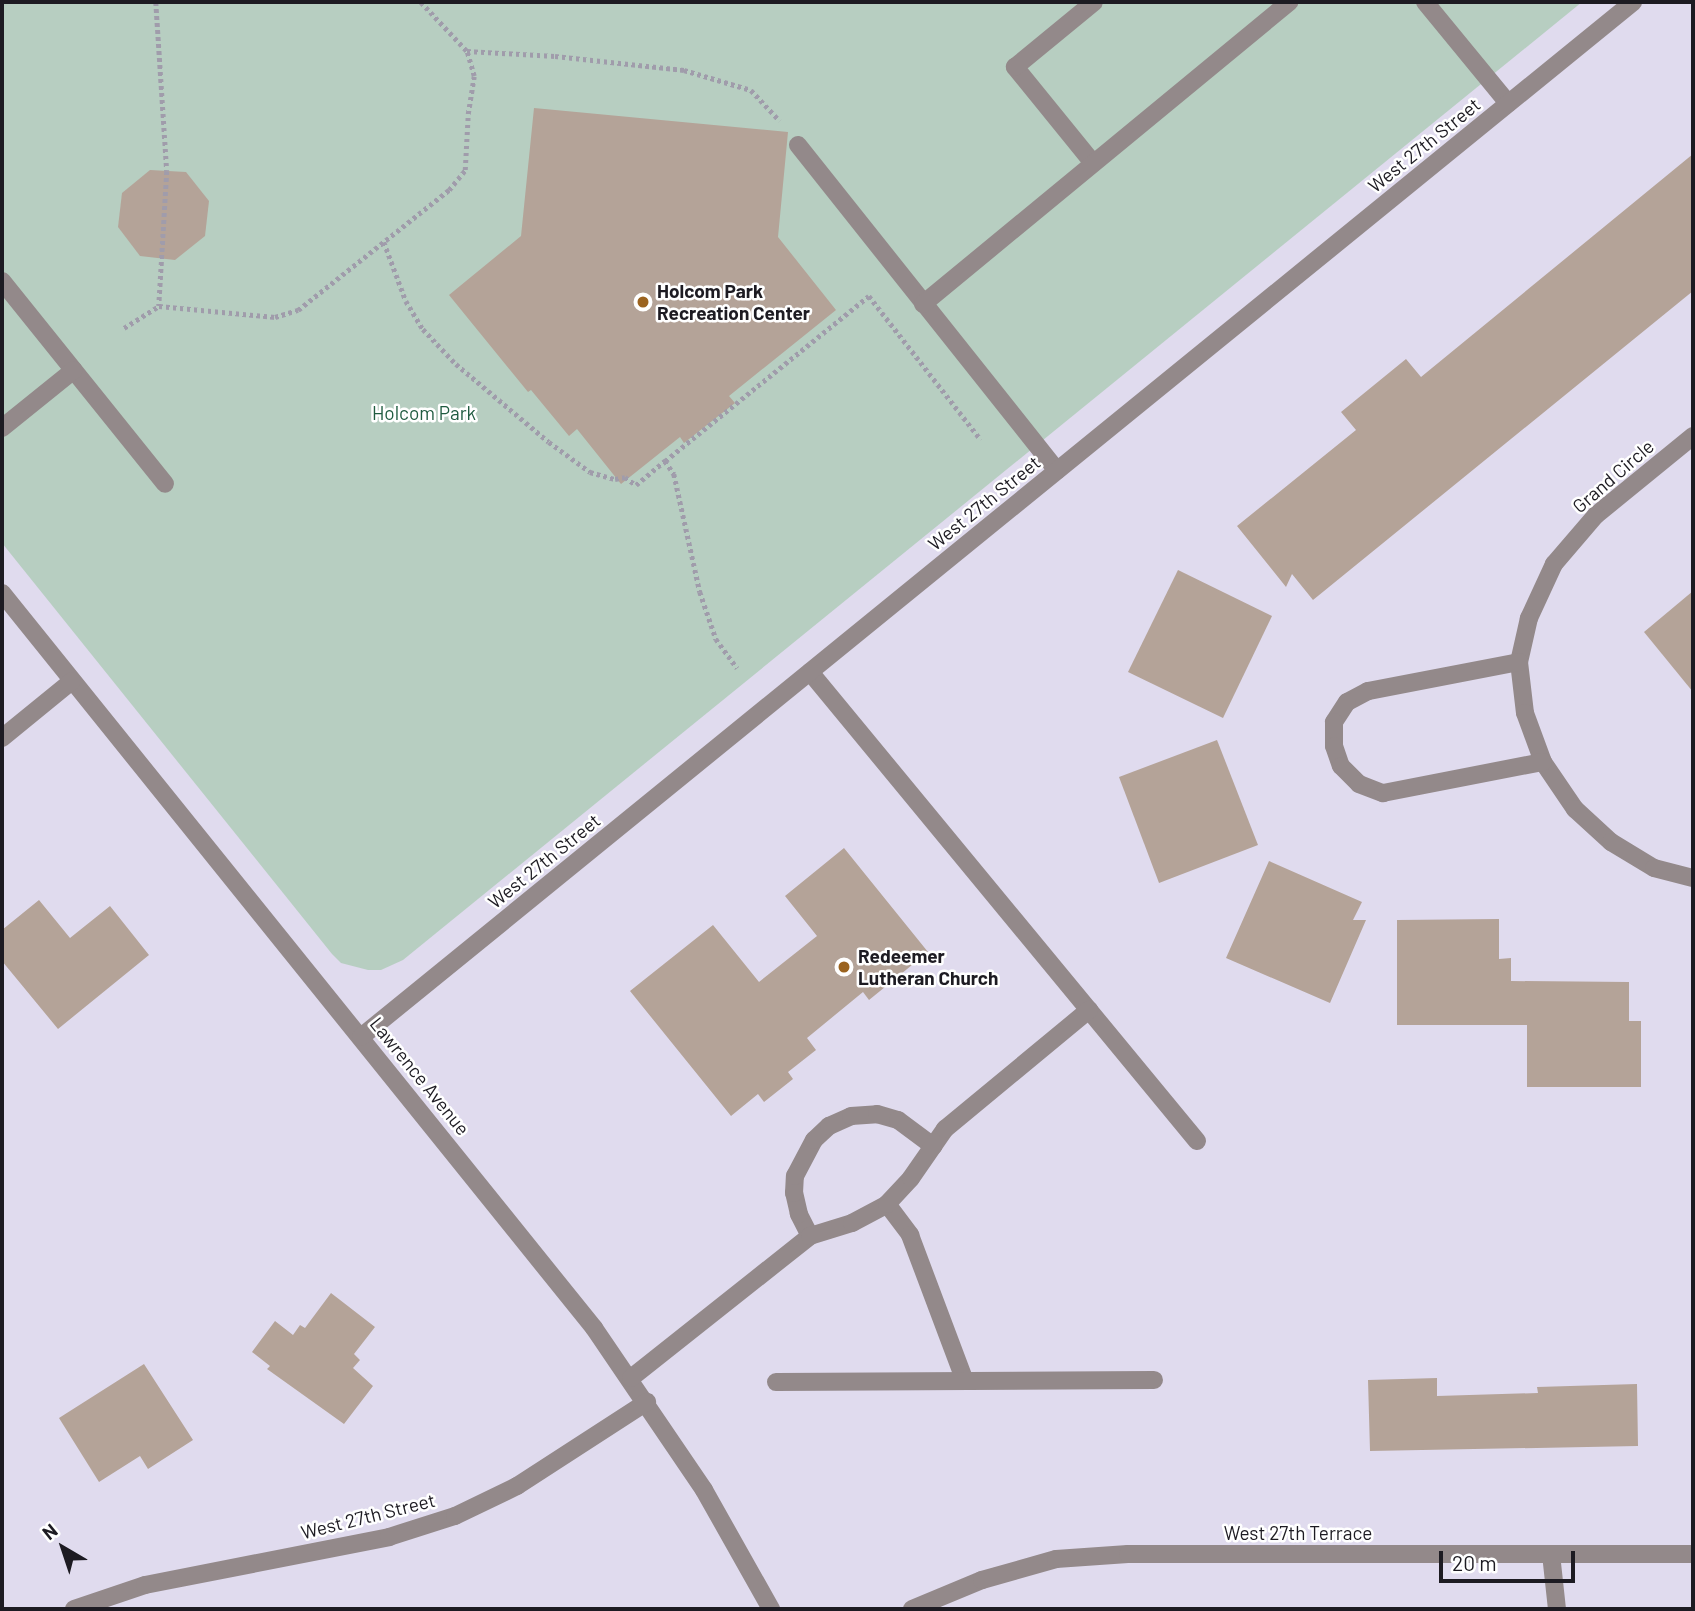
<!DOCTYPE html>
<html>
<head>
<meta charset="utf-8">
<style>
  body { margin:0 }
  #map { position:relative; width:1695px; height:1611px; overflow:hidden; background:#e0dbee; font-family:Barlow,sans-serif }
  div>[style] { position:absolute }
  .green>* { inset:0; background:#b7cec1 }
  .building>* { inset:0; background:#b4a398 }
  .path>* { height:4.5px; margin-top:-2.25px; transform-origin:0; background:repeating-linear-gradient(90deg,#a09cab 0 3.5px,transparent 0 7px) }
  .minor>* { height:18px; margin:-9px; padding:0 9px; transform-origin:9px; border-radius:9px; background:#93898a }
  .dots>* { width:19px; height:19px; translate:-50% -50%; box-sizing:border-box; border:4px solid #fff; border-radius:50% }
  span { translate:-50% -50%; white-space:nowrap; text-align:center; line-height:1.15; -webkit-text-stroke:5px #fff; paint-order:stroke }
  .street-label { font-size:19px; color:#1d1b22 }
  .poi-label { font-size:19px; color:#1d1b22; font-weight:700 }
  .left { translate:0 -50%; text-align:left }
  .park-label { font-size:19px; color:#205c41 }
  .frame { position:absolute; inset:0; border:4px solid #1d1b22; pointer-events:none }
  .north { position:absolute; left:28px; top:1513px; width:70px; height:70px; -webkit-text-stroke:5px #fff; paint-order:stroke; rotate:321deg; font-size:19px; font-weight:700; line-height:28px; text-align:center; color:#1d1b22 }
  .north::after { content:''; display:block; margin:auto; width:24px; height:32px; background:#1d1b22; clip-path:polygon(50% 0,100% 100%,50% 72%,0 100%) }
  .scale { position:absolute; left:1439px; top:1551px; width:136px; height:32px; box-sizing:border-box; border:4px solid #1d1b22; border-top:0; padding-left:9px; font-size:21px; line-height:24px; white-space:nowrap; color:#1d1b22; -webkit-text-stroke:5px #fff; paint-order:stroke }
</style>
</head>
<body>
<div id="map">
  <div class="green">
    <div style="clip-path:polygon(2px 2px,1582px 2px,403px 960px,381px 970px,368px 970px,341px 963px,332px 954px,2px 543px)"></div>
  </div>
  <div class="building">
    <div style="clip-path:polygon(534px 108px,788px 132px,778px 237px,836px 310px,729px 396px,735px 403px,684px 443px,680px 437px,621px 484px,577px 429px,569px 436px,531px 390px,528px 392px,449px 295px,521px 236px)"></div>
    <div style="clip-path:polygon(1693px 154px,1693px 291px,1313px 600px,1292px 574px,1286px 587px,1237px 526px,1356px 430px,1341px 412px,1406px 359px,1421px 377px)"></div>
    <div style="clip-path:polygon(150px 170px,186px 172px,209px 201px,205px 236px,175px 260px,140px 256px,118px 227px,122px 193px)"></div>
    <div style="clip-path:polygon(1178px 570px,1272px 616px,1223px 718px,1128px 672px)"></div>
    <div style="clip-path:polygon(1693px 591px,1693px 692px,1644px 632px)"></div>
    <div style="clip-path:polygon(1217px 740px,1258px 845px,1159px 883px,1119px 777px)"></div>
    <div style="clip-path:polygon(844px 848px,928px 952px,869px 1000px,863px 992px,807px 1038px,816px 1050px,788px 1072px,793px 1079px,764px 1102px,758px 1094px,731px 1116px,630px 991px,713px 925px,759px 982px,817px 936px,785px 896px)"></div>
    <div style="clip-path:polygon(1269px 861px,1362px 902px,1353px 920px,1366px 920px,1330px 1003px,1226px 958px)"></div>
    <div style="clip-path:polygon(39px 900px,70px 938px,110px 906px,149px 955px,58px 1029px,2px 961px,2px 930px)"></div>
    <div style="clip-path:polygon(1499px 919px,1499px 959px,1511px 958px,1511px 981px,1629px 982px,1629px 1021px,1641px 1021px,1641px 1087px,1527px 1087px,1527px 1025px,1397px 1025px,1397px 920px)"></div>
    <div style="clip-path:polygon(331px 1293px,375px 1327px,354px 1354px,360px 1360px,353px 1368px,373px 1386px,344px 1424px,267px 1369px,270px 1366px,252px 1352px,275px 1321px,293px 1335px,300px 1325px,305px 1328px)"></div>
    <div style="clip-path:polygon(144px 1364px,193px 1440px,148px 1469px,140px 1456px,99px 1482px,59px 1418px)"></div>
    <div style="clip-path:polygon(1437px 1378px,1437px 1396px,1538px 1393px,1537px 1387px,1637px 1384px,1638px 1446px,1370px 1451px,1368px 1380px)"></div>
  </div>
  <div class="path">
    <div style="left:156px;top:2px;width:169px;rotate:86.3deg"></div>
    <div style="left:167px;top:171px;width:135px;rotate:93.4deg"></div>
    <div style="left:421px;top:2px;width:67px;rotate:46.8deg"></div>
    <div style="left:467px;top:51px;width:88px;rotate:3.3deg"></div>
    <div style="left:555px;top:56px;width:130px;rotate:6.2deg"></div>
    <div style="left:684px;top:70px;width:70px;rotate:16.6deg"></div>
    <div style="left:751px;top:90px;width:42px;rotate:46.9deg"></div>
    <div style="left:384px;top:242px;width:63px;rotate:69.6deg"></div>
    <div style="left:406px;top:301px;width:33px;rotate:59deg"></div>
    <div style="left:423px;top:329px;width:48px;rotate:46.7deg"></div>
    <div style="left:456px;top:364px;width:121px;rotate:40deg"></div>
    <div style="left:549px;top:442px;width:51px;rotate:36.2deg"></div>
    <div style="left:590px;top:472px;width:26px;rotate:16deg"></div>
    <div style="left:615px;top:479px;width:10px;rotate:-11deg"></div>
    <div style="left:625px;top:477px;width:14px;rotate:36deg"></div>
    <div style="left:636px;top:485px;width:38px;rotate:-40deg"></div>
    <div style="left:665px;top:461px;width:16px;rotate:55deg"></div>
    <div style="left:674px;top:474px;width:121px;rotate:77.6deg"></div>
    <div style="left:700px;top:592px;width:50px;rotate:71.2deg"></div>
    <div style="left:716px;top:639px;width:36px;rotate:54deg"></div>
    <div style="left:124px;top:328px;width:41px;rotate:-32.2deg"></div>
    <div style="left:159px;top:306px;width:117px;rotate:5.4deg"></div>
    <div style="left:275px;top:317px;width:24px;rotate:-17deg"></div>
    <div style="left:298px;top:310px;width:193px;rotate:-38.5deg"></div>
    <div style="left:449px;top:190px;width:26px;rotate:-51deg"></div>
    <div style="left:465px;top:170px;width:56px;rotate:-86.9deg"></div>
    <div style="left:468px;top:114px;width:38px;rotate:-81deg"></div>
    <div style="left:474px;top:76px;width:26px;rotate:-106deg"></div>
    <div style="left:665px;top:461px;width:262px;rotate:-39deg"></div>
    <div style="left:869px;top:296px;width:182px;rotate:52.1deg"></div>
  </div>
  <div class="minor">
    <div style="left:1425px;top:2px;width:131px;rotate:50.6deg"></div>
    <div style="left:798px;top:145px;width:416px;rotate:51.5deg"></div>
    <div style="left:1093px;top:163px;width:124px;rotate:-129.1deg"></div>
    <div style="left:1015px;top:67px;width:102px;rotate:-39.4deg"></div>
    <div style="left:2px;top:281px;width:260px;rotate:51.2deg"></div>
    <div style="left:923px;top:304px;width:475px;rotate:-39.5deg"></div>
    <div style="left:2px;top:428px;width:92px;rotate:-38.9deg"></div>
    <div style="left:1693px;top:436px;width:125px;rotate:140.8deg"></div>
    <div style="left:1596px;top:515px;width:65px;rotate:130.6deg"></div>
    <div style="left:1554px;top:564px;width:60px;rotate:114.8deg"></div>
    <div style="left:1529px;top:618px;width:45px;rotate:102.8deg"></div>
    <div style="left:1519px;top:662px;width:51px;rotate:83.3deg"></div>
    <div style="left:1525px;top:713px;width:52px;rotate:69.8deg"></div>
    <div style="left:1543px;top:762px;width:57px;rotate:55.8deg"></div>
    <div style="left:1575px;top:809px;width:49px;rotate:42.5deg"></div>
    <div style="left:1611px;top:842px;width:50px;rotate:31.2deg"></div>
    <div style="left:1654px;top:868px;width:40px;rotate:14.4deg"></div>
    <div style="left:2px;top:593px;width:944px;rotate:51.15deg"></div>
    <div style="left:594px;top:1328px;width:196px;rotate:55.8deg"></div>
    <div style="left:704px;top:1490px;width:137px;rotate:60.6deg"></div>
    <div style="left:1519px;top:662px;width:154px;rotate:169.1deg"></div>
    <div style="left:1368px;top:691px;width:24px;rotate:152deg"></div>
    <div style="left:1347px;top:702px;width:24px;rotate:123deg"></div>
    <div style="left:1334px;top:722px;width:24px;rotate:90deg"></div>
    <div style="left:1334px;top:746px;width:21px;rotate:71deg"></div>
    <div style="left:1341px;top:766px;width:25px;rotate:45deg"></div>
    <div style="left:1359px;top:784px;width:26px;rotate:21deg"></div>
    <div style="left:1383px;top:793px;width:163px;rotate:-11deg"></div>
    <div style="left:810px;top:672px;width:608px;rotate:50.47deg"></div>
    <div style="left:2px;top:738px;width:90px;rotate:-39.2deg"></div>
    <div style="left:361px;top:1037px;width:1640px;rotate:-39.13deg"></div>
    <div style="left:887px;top:1204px;width:39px;rotate:53deg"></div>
    <div style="left:910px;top:1235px;width:156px;rotate:69.4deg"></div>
    <div style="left:810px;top:1236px;width:25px;rotate:-117deg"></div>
    <div style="left:799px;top:1214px;width:22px;rotate:-103deg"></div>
    <div style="left:794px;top:1193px;width:17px;rotate:-87deg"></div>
    <div style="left:795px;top:1176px;width:41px;rotate:-62.2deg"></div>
    <div style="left:814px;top:1140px;width:21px;rotate:-43deg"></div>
    <div style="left:829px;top:1126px;width:24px;rotate:-24deg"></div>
    <div style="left:851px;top:1116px;width:26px;rotate:-4deg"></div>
    <div style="left:877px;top:1114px;width:22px;rotate:16deg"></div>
    <div style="left:898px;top:1120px;width:44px;rotate:36.6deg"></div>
    <div style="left:631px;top:1378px;width:228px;rotate:-38.4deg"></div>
    <div style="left:810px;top:1236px;width:44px;rotate:-17.2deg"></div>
    <div style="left:852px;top:1223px;width:40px;rotate:-28deg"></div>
    <div style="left:887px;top:1204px;width:35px;rotate:-47deg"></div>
    <div style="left:911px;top:1178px;width:60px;rotate:-55.2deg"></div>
    <div style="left:945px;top:1129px;width:187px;rotate:-39.6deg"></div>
    <div style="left:776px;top:1382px;width:378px;rotate:-0.3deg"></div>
    <div style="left:1551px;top:1554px;width:55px;rotate:83.8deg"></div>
    <div style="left:74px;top:1609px;width:75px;rotate:-18.7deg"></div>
    <div style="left:145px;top:1585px;width:249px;rotate:-11.1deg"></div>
    <div style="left:389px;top:1537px;width:69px;rotate:-17.7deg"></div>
    <div style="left:455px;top:1516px;width:69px;rotate:-25.8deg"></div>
    <div style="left:517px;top:1486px;width:155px;rotate:-32.9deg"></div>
    <div style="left:912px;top:1609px;width:76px;rotate:-22.5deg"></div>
    <div style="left:982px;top:1580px;width:77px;rotate:-15.8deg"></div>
    <div style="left:1056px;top:1559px;width:72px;rotate:-4deg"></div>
    <div style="left:1128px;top:1554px;width:565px"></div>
  </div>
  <div class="dots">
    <div style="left:643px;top:302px;background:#9b631f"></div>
    <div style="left:844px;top:967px;background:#9b631f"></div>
  </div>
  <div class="street-label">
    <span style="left:1424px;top:145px;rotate:-39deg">West 27th Street</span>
    <span style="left:1613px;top:476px;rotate:-41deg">Grand Circle</span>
    <span style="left:984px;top:503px;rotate:-39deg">West 27th Street</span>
    <span style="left:544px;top:861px;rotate:-39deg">West 27th Street</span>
    <span style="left:420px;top:1076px;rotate:51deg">Lawrence Avenue</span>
    <span style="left:368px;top:1516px;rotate:-14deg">West 27th Street</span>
    <span style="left:1298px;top:1533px">West 27th Terrace</span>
  </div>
  <div class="poi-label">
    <span class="left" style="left:657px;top:302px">Holcom Park<br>Recreation Center</span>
    <span class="left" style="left:858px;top:967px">Redeemer<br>Lutheran Church</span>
  </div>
  <div class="park-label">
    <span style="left:424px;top:413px">Holcom Park</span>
  </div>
  <div class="frame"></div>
  <div class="north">N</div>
  <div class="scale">20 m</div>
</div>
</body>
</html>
